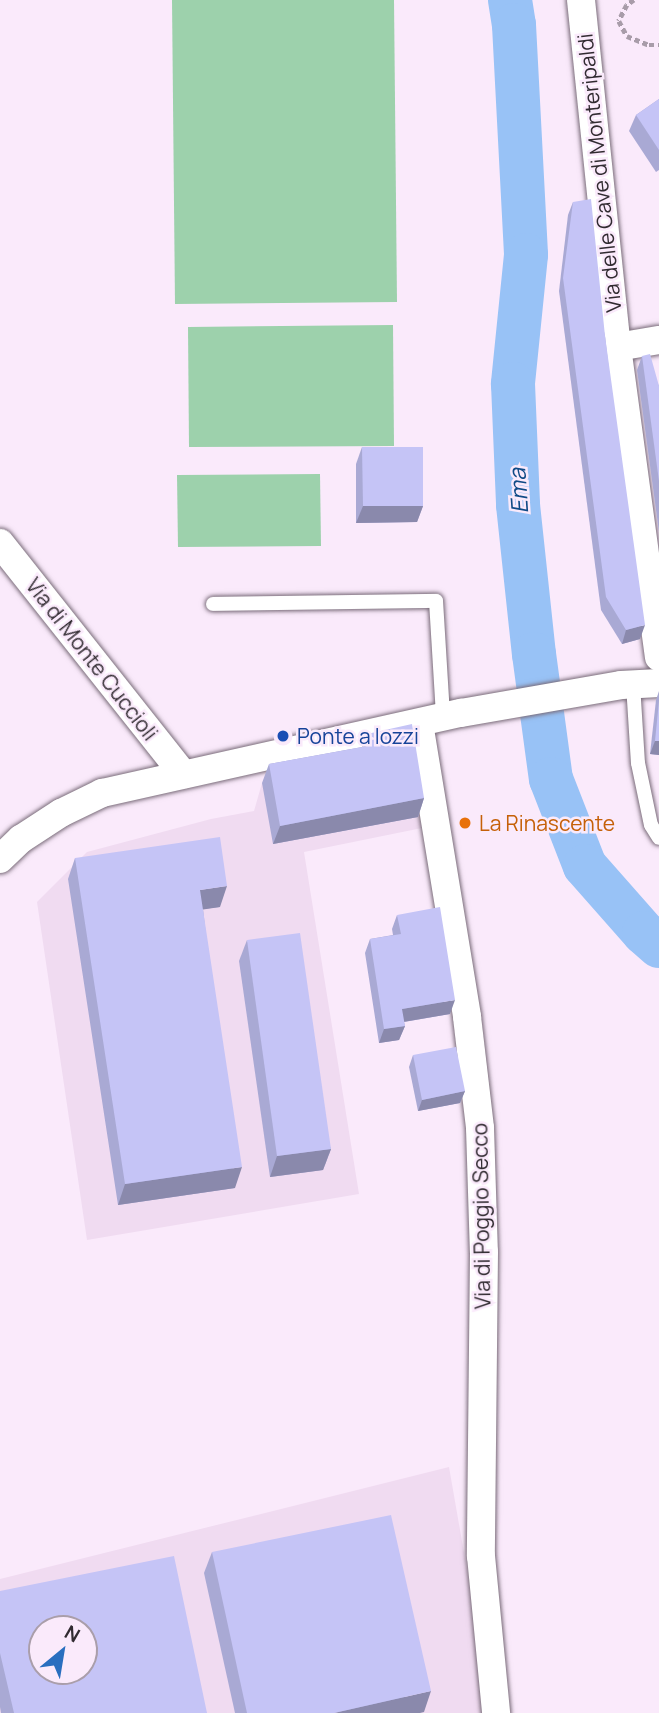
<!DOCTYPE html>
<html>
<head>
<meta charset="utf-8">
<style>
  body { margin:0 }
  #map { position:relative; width:659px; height:1713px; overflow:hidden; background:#faeafb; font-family:Manrope,sans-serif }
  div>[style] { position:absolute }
  .built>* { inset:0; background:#f0dbf1 }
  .green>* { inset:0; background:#9dd1ac }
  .river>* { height:44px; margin:-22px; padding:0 22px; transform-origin:22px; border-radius:22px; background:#98c2f6 }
  .path>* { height:4.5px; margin-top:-2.25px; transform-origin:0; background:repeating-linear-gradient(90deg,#a89ca9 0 5px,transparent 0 8.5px) }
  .roads { filter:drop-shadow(0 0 2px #7a6c7a) drop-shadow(0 0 2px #7a6c7a) }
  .lane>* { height:14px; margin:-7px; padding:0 7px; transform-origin:7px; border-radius:7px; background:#fff }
  .street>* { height:28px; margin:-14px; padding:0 14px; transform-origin:14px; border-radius:14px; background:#fff }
  .wall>* { inset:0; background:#a9a9d4 }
  .shaded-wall>* { inset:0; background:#8a89ac }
  .building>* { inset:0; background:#c5c4f6 }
  .dots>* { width:19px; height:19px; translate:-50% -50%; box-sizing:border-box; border:4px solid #faeafb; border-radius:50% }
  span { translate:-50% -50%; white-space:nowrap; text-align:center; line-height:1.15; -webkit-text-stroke:5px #faeafb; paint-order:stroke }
  .street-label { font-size:21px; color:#312b31 }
  .transit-label { font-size:21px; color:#164399 }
  .left { translate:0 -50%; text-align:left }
  .food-label { font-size:21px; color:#c56008 }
  .water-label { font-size:23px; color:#0f4a86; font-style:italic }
  .north { position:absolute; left:28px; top:1615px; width:70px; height:70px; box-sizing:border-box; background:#faeafb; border:2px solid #aa9eaa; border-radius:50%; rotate:30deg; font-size:19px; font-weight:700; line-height:28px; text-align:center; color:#312b31 }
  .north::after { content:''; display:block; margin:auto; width:24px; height:32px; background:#296ebf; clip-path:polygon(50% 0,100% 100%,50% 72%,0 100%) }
</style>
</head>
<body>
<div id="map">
  <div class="built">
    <div style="clip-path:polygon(262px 783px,414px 784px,422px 828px,304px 852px,359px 1194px,87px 1240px,37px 902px,87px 852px,211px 819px,254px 811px)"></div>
    <div style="clip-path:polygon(evenodd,449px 1467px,492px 1713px,0 1713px,0 1579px,449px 1467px,42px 1629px,84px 1629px,84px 1671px,42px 1671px,42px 1629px)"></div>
  </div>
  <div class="green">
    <div style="clip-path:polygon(172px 0,394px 0,397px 302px,175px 304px)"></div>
    <div style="clip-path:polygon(393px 325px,394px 446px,189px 447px,188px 327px)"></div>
    <div style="clip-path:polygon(320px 474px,321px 546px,178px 547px,177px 475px)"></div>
  </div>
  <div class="river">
    <div style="left:510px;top:0;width:25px;rotate:81deg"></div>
    <div style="left:514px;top:25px;width:230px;rotate:87deg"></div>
    <div style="left:526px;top:255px;width:130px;rotate:95.8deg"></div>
    <div style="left:513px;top:384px;width:121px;rotate:87.6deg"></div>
    <div style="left:518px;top:505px;width:150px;rotate:83.9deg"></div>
    <div style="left:534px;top:654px;width:126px;rotate:82.3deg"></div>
    <div style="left:551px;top:779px;width:93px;rotate:68.7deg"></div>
    <div style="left:585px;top:866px;width:89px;rotate:48.6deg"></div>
    <div style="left:644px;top:933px;width:20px;rotate:41deg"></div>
  </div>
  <div class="path">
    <div style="left:634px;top:0;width:9px;rotate:144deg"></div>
    <div style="left:627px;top:5px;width:18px;rotate:117deg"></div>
    <div style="left:619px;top:21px;width:17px;rotate:62deg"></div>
    <div style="left:627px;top:36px;width:24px;rotate:22deg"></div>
    <div style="left:649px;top:45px;width:10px"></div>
  </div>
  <div class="roads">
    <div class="lane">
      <div style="left:213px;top:604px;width:223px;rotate:-0.8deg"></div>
      <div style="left:436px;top:601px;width:116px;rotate:86.5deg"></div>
      <div style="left:633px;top:684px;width:79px;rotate:86.4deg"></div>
      <div style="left:638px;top:763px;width:63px;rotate:78.2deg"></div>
      <div style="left:651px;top:825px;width:15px;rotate:58deg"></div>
    </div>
    <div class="street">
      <div style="left:581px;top:0;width:349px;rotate:84.1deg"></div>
      <div style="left:617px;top:347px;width:313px;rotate:82.3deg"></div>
      <div style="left:617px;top:347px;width:43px;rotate:-9.5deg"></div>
      <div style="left:0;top:543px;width:295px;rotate:51.6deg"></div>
      <div style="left:419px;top:723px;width:298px;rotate:80.7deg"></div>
      <div style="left:467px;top:1017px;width:112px;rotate:83.3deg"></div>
      <div style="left:480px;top:1128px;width:124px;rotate:88.2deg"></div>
      <div style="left:484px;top:1252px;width:304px;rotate:90.6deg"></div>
      <div style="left:481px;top:1556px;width:158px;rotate:84.5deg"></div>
      <div style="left:0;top:859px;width:29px;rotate:-44deg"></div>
      <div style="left:21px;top:839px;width:48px;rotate:-33deg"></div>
      <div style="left:61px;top:813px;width:46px;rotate:-26deg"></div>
      <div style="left:102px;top:793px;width:368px;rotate:-12.6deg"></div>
      <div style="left:461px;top:713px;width:162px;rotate:-9.9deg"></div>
      <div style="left:621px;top:685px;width:38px;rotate:-3deg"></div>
    </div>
  </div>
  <div class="wall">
    <div style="clip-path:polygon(659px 99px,659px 170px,656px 172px,629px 131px,636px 115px)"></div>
    <div style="clip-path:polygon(573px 202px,605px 336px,640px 639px,622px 644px,601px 610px,559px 291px,568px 215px)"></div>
    <div style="clip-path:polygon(642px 356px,659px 386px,659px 532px,637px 370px)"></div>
    <div style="clip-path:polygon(362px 447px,423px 506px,417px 522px,356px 523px,356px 464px)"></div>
    <div style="clip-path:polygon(659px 691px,659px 755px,650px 754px,656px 700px)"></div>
    <div style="clip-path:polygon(367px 734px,424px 798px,418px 817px,273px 844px,262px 783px,269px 764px,362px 747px)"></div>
    <div style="clip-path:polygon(75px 858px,220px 907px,203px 909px,235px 1188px,118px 1205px,68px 879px)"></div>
    <div style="clip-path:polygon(397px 915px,450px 1014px,404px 1022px,405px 1026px,399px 1040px,379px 1043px,365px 953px,370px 939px,393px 935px,392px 929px)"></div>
    <div style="clip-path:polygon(247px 940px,331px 1149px,323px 1170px,270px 1177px,239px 961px)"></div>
    <div style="clip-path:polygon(413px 1055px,465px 1091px,460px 1103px,418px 1111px,409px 1067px)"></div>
    <div style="clip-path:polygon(212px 1552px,424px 1712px,235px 1713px,204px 1573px)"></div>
    <div style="clip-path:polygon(0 1591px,207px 1713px,1px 1713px,0 1707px)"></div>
  </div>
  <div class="shaded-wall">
    <div style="clip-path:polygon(363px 506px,423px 506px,417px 522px,356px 523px)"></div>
    <div style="clip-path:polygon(645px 625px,640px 639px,622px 644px,626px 630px)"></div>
    <div style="clip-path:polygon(655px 741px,659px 741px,659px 755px,650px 754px)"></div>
    <div style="clip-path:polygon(424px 798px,418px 817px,273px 844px,280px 826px)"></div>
    <div style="clip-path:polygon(227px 886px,220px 907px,193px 911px,200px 890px)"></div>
    <div style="clip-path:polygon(455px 1000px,450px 1014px,397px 1023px,402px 1009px)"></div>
    <div style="clip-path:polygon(405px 1026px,399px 1040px,379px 1043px,384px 1029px)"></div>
    <div style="clip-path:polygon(465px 1091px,460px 1103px,418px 1111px,422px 1100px)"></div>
    <div style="clip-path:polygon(331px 1149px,323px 1170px,270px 1177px,277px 1156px)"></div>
    <div style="clip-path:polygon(242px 1167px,235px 1188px,118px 1205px,125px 1184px)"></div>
    <div style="clip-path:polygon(431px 1691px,424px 1712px,420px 1713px,334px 1713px)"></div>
  </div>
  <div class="building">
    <div style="clip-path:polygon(659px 99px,659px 150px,636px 115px)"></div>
    <div style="clip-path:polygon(591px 199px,605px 336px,645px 625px,626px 630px,606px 597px,563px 278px,573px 202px)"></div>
    <div style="clip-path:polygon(650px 354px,659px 386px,659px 481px,642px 356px)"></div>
    <div style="clip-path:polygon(362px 447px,423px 447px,423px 506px,363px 506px)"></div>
    <div style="clip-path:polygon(659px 701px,659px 741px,655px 741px)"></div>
    <div style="clip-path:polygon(412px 724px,424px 798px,280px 826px,269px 764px,368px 746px,367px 734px)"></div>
    <div style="clip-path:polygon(220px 837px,227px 886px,200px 890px,242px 1167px,125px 1184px,75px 858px)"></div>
    <div style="clip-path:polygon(440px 907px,455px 1000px,402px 1009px,405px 1026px,384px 1029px,370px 939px,401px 934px,397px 915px)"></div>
    <div style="clip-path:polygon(300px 933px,331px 1149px,277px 1156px,247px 940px)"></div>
    <div style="clip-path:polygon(456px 1047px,465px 1091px,422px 1100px,413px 1055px)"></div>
    <div style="clip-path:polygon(391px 1515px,431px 1691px,334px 1713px,247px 1713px,212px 1552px)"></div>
    <div style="clip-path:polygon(evenodd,174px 1556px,207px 1713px,14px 1713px,0 1653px,0 1591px,174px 1556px,42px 1629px,84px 1629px,84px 1671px,42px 1671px,42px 1629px)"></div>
  </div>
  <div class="dots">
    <div style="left:283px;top:736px;background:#1a4fb4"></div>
    <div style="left:465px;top:823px;background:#e8710a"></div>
  </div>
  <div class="street-label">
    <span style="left:599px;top:173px;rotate:-96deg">Via delle Cave di Monteripaldi</span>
    <span style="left:92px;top:659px;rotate:52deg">Via di Monte Cuccioli</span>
    <span style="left:481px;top:1216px;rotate:-91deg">Via di Poggio Secco</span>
  </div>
  <div class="transit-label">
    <span class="left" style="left:297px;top:736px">Ponte a Iozzi</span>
  </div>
  <div class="food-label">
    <span class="left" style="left:479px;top:823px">La Rinascente</span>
  </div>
  <div class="water-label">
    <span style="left:518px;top:491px;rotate:-94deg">Ema</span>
  </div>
  <div class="north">N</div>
</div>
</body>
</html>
